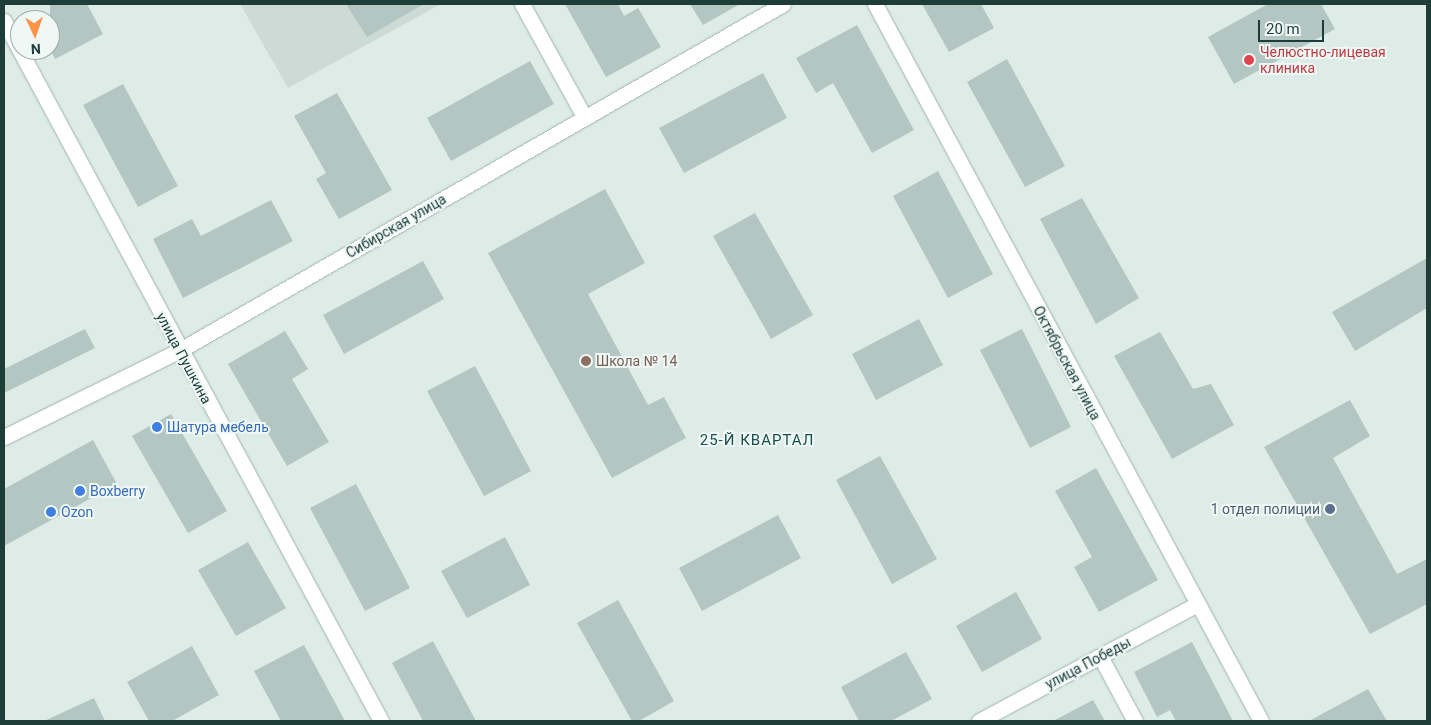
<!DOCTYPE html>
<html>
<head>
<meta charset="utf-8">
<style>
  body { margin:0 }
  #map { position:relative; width:1431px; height:725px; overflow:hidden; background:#deece8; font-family:Roboto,sans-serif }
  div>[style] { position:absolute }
  .built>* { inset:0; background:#cddbd7 }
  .building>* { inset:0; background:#b4c6c1 }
  .roads { filter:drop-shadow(0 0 1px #a1b4b0) drop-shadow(0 0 1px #a1b4b0) }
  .minor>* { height:15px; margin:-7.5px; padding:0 7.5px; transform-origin:7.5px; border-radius:7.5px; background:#fff }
  .dots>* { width:14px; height:14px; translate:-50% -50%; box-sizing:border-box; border:2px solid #eff8f5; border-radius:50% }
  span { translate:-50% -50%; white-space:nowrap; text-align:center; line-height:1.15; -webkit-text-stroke:4px #eff8f5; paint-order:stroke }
  .health-label { font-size:14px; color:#be3a42 }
  .left { translate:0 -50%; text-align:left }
  .street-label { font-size:14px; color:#1e3d39 }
  .education-label { font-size:14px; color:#785e54 }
  .shop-label { font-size:14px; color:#366cbe }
  .service-label { font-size:14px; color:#4e5e75 }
  .right { translate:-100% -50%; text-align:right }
  .neighbourhood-label { font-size:15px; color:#18514c; letter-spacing:1px }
  .frame { position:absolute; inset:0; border:5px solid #1e3d39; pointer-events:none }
  .north { position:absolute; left:10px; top:10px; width:50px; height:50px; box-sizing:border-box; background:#eff8f5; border:1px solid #9badaa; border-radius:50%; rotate:177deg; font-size:14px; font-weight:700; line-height:20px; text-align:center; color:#1e3d39 }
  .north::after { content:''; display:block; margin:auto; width:18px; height:22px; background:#ff9249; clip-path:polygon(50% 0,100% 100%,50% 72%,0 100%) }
  .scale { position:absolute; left:1258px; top:20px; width:66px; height:22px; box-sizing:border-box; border:2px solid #1e3d39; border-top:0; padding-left:6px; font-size:15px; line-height:18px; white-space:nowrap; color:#1e3d39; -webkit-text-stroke:4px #eff8f5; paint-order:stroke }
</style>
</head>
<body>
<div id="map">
  <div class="built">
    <div style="clip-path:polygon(240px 4px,441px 4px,288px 88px)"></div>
  </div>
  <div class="building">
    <div style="clip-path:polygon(50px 4px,87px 4px,103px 34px,55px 59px,50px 49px)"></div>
    <div style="clip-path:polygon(346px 4px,424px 4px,367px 37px)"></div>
    <div style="clip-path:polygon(565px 4px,618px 4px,624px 16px,638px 8px,661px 47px,606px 77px)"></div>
    <div style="clip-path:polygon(690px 4px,740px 4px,703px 25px)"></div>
    <div style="clip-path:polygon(922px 4px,981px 4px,994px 28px,949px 52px)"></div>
    <div style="clip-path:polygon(1268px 4px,1321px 4px,1335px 29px,1234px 84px,1208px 37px)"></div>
    <div style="clip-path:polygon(857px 25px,914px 130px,872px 153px,833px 83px,816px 93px,796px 58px)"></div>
    <div style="clip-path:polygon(1007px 59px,1065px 166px,1025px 187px,967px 82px)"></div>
    <div style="clip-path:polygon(530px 61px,554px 104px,451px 161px,427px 118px)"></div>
    <div style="clip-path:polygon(763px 73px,787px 118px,684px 173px,659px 128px)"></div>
    <div style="clip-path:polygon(123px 84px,178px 186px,138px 207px,83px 105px)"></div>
    <div style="clip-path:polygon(337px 93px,392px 190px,339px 219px,316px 179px,326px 173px,294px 116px)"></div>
    <div style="clip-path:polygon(938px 171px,993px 274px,948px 298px,893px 196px)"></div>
    <div style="clip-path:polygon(605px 189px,645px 263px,588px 294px,648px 405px,664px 397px,686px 438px,612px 478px,488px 253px)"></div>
    <div style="clip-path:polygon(1082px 198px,1139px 298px,1096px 324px,1040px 219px)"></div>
    <div style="clip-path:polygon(271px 200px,293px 241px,183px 298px,153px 239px,192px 219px,201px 236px)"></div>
    <div style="clip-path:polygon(755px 213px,813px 315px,771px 339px,713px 236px)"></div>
    <div style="clip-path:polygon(1427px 258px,1427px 308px,1355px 351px,1332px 312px)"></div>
    <div style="clip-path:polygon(423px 261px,444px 299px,344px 354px,323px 315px)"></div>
    <div style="clip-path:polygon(919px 319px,943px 365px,876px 400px,852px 354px)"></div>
    <div style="clip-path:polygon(85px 329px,95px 348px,4px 393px,4px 369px)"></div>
    <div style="clip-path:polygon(1022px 329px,1071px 427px,1030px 448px,980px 350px)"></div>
    <div style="clip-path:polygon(285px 331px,308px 369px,292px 379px,329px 442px,287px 466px,228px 364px)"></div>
    <div style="clip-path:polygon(1160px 332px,1193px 389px,1211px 384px,1234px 425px,1172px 459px,1114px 356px)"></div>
    <div style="clip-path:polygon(475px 366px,531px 471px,484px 496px,427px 391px)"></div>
    <div style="clip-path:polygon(1350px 400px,1370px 436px,1333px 458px,1397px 574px,1427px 559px,1427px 604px,1370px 634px,1264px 447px)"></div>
    <div style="clip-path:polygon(171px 414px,227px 511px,188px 533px,132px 436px)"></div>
    <div style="clip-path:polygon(93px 440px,117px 484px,4px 546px,4px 489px)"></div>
    <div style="clip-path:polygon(880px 456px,937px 559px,892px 584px,836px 480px)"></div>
    <div style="clip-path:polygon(1096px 468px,1158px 580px,1099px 612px,1074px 567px,1092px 557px,1055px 491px)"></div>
    <div style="clip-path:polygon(356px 484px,410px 588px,365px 611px,310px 508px)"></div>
    <div style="clip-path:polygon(778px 515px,801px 558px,702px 611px,679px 568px)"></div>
    <div style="clip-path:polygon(505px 537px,530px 585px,467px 618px,441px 571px)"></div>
    <div style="clip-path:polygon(248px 542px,286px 608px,236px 636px,198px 570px)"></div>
    <div style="clip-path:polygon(1016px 592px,1042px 639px,982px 672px,956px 626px)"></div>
    <div style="clip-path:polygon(618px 600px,674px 701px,639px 721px,632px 721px,577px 623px)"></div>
    <div style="clip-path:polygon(433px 641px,476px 721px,423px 721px,392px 663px)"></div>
    <div style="clip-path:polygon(1192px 642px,1233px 721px,1176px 721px,1170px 710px,1157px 717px,1134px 672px)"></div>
    <div style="clip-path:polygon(304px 645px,345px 721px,281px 721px,254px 671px)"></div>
    <div style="clip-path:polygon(192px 646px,219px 695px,172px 721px,149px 721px,127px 682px)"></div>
    <div style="clip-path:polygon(906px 652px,932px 699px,891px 721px,859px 721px,841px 687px)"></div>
    <div style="clip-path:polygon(1368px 689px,1387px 721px,1309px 721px)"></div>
    <div style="clip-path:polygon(94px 698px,105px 721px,44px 721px)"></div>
    <div style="clip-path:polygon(1093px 700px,1105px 721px,1053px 721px)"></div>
  </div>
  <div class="roads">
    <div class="minor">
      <div style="left:522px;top:4px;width:130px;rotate:61.1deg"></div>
      <div style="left:875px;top:4px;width:814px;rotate:61.7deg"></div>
      <div style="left:4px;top:21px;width:795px;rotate:61.69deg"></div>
      <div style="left:4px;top:437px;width:196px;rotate:-26.3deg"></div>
      <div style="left:180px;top:350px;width:695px;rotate:-29.85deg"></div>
      <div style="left:1100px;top:656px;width:74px;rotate:61.7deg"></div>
      <div style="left:979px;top:721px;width:247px;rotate:-28.2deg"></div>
    </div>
  </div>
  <div class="dots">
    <div style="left:1249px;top:60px;background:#e0444e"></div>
    <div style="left:586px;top:361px;background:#8d6e63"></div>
    <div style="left:157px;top:427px;background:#3f7fe0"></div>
    <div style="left:80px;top:491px;background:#3f7fe0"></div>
    <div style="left:1330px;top:509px;background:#5c6f8a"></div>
    <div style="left:51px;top:512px;background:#3f7fe0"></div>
  </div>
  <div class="health-label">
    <span class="left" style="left:1260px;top:60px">Челюстно-лицевая<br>клиника</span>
  </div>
  <div class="street-label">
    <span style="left:396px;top:226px;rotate:-30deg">Сибирская улица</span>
    <span style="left:184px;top:358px;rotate:62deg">улица Пушкина</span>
    <span style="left:1067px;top:363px;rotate:62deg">Октябрьская улица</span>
    <span style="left:1088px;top:663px;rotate:-28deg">улица Победы</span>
  </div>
  <div class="education-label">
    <span class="left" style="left:596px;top:361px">Школа № 14</span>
  </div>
  <div class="shop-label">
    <span class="left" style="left:167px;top:427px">Шатура мебель</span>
    <span class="left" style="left:90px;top:491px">Boxberry</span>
    <span class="left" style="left:61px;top:512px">Ozon</span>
  </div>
  <div class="service-label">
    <span class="right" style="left:1320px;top:509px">1 отдел полиции</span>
  </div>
  <div class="neighbourhood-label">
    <span style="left:757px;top:441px">25-Й КВАРТАЛ</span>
  </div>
  <div class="frame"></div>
  <div class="north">N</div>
  <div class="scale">20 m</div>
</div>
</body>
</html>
